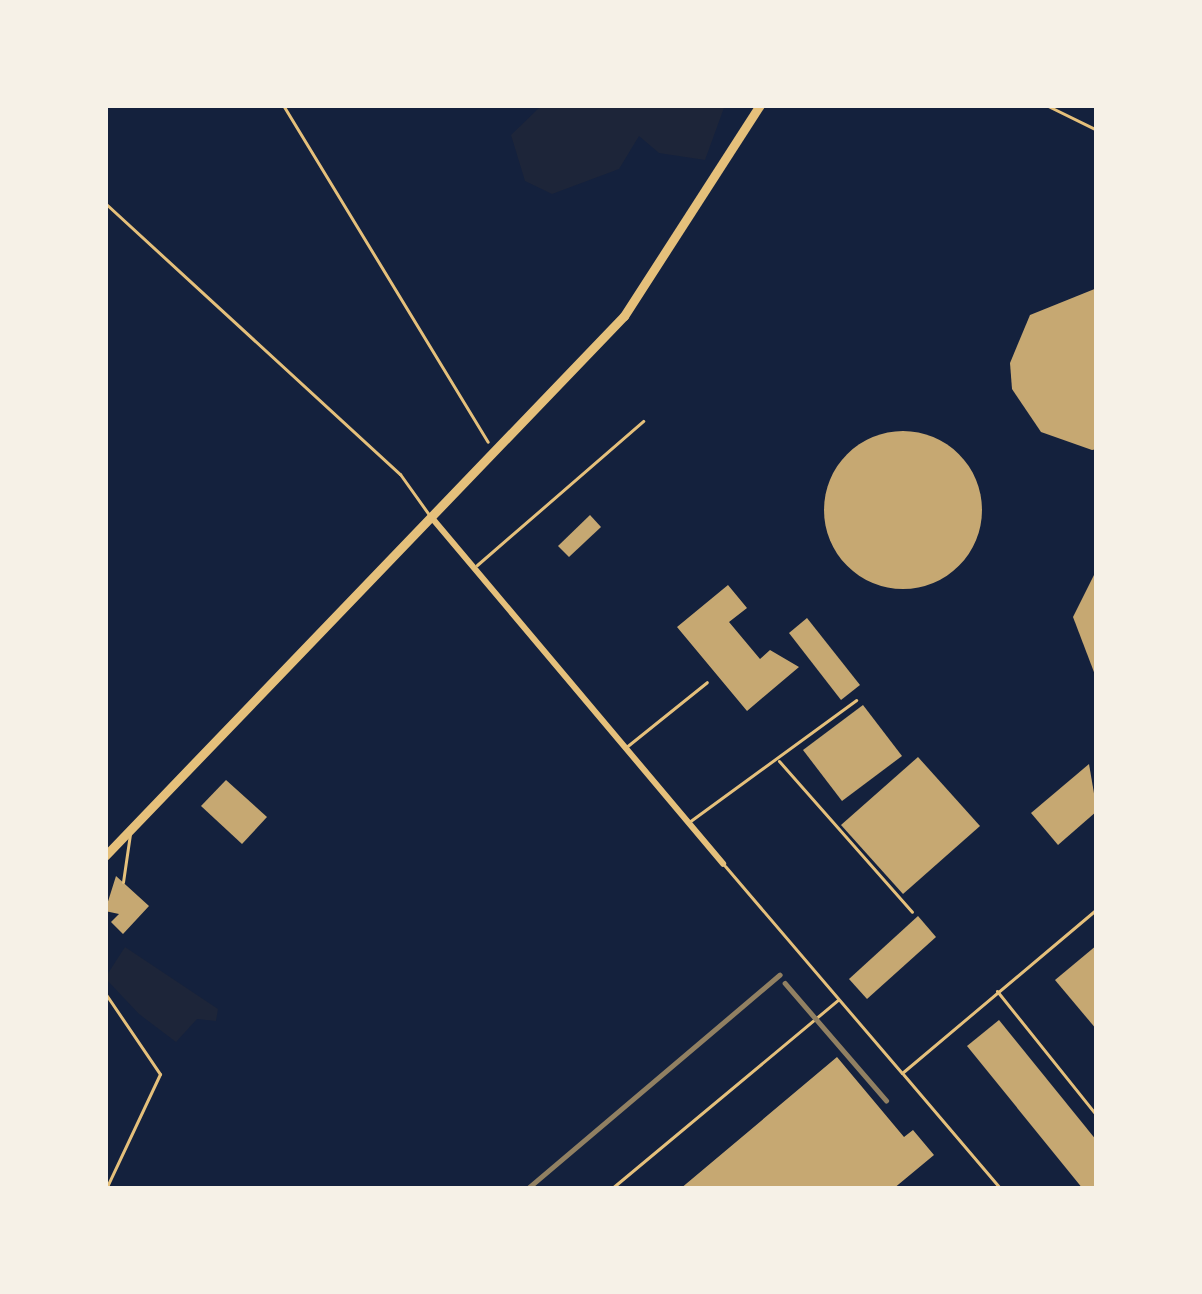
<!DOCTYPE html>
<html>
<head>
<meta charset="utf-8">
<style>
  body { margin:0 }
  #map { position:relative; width:1202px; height:1294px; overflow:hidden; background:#14213d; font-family:"DM Sans",sans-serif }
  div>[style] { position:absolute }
  .green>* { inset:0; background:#1d2539 }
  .building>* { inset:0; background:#c6a872 }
  .round { border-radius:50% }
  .path>* { height:3px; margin:-1.5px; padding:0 1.5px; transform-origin:1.5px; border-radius:1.5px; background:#e5c07b }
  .service>* { height:3px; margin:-1.5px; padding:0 1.5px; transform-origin:1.5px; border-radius:1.5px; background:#e5c07b }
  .minor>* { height:6px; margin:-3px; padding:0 3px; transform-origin:3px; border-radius:3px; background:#e5c07b }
  .secondary>* { height:9px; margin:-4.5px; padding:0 4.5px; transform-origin:4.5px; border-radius:4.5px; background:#e5c07b }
  .rail>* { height:4.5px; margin:-2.25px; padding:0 2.25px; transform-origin:2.25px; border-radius:2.25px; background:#918062 }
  span { translate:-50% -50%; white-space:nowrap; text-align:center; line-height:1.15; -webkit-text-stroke:10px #f6f1e7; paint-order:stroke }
  .frame { position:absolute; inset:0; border:108px solid #f6f1e7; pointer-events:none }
</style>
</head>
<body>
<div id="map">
  <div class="green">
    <div style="clip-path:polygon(542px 105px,725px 105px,705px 160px,659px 153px,639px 136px,619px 169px,552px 194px,525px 181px,511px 135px)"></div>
    <div style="clip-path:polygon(125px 947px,218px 1009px,216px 1021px,197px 1019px,176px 1042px,139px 1014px,105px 978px)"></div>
  </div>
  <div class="building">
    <div style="clip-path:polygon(1097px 288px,1097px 449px,1092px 450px,1041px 432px,1012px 389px,1010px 363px,1030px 315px)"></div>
    <div class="round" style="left:824px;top:431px;width:158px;height:158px"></div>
    <div style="clip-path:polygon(590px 515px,601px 527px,569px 557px,558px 546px)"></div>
    <div style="clip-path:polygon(1097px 569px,1097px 680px,1073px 617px)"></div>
    <div style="clip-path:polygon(728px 585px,747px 608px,729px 622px,760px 659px,770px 650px,799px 667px,747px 711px,677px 627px)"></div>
    <div style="clip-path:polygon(807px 618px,860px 685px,841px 700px,789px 633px)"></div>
    <div style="clip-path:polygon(863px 705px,902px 756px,842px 801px,803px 750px)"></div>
    <div style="clip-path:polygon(918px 757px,980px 826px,903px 894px,841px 825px)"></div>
    <div style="clip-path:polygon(1089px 764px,1097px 811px,1058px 845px,1031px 813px)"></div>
    <div style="clip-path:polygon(226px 780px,267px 817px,242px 844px,201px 806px)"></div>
    <div style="clip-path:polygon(116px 876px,149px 906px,123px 934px,111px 922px,119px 914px,105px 911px)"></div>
    <div style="clip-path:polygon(918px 916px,936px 937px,867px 999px,849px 979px)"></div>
    <div style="clip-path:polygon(1097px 945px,1097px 1030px,1055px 980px)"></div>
    <div style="clip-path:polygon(999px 1020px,1097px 1141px,1097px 1189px,1083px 1189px,967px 1046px)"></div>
    <div style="clip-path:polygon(837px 1057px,904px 1137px,913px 1130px,934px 1155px,893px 1189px,680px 1189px)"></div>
  </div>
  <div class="path">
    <div style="left:283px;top:105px;width:394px;rotate:58.7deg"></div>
  </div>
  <div class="service">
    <div style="left:1046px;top:105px;width:57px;rotate:26.1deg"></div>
    <div style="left:105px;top:203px;width:401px;rotate:42.6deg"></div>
    <div style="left:400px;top:474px;width:52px;rotate:54.5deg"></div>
    <div style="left:477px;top:565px;width:220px;rotate:-40.9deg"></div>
    <div style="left:625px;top:748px;width:105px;rotate:-38.8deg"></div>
    <div style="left:779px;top:761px;width:201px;rotate:48.6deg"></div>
    <div style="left:689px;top:822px;width:207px;rotate:-36.1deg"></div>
    <div style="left:725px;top:866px;width:272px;rotate:49.5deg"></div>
    <div style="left:902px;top:1073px;width:255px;rotate:-40.1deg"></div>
    <div style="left:123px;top:882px;width:49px;rotate:-81.7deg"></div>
    <div style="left:997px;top:991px;width:160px;rotate:51.3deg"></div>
    <div style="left:105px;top:993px;width:98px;rotate:55.8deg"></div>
    <div style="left:160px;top:1074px;width:127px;rotate:115.2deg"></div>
    <div style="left:903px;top:1074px;width:151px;rotate:49.6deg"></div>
    <div style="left:611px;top:1189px;width:295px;rotate:-39.8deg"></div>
  </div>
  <div class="minor">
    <div style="left:432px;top:518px;width:452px;rotate:49.9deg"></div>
  </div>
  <div class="secondary">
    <div style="left:105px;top:856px;width:749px;rotate:-46.14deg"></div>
    <div style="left:624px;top:316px;width:251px;rotate:-57.2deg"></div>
  </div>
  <div class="rail">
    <div style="left:785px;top:983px;width:155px;rotate:49.2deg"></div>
    <div style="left:527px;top:1189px;width:331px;rotate:-40.3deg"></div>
  </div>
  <div class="frame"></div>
</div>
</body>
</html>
